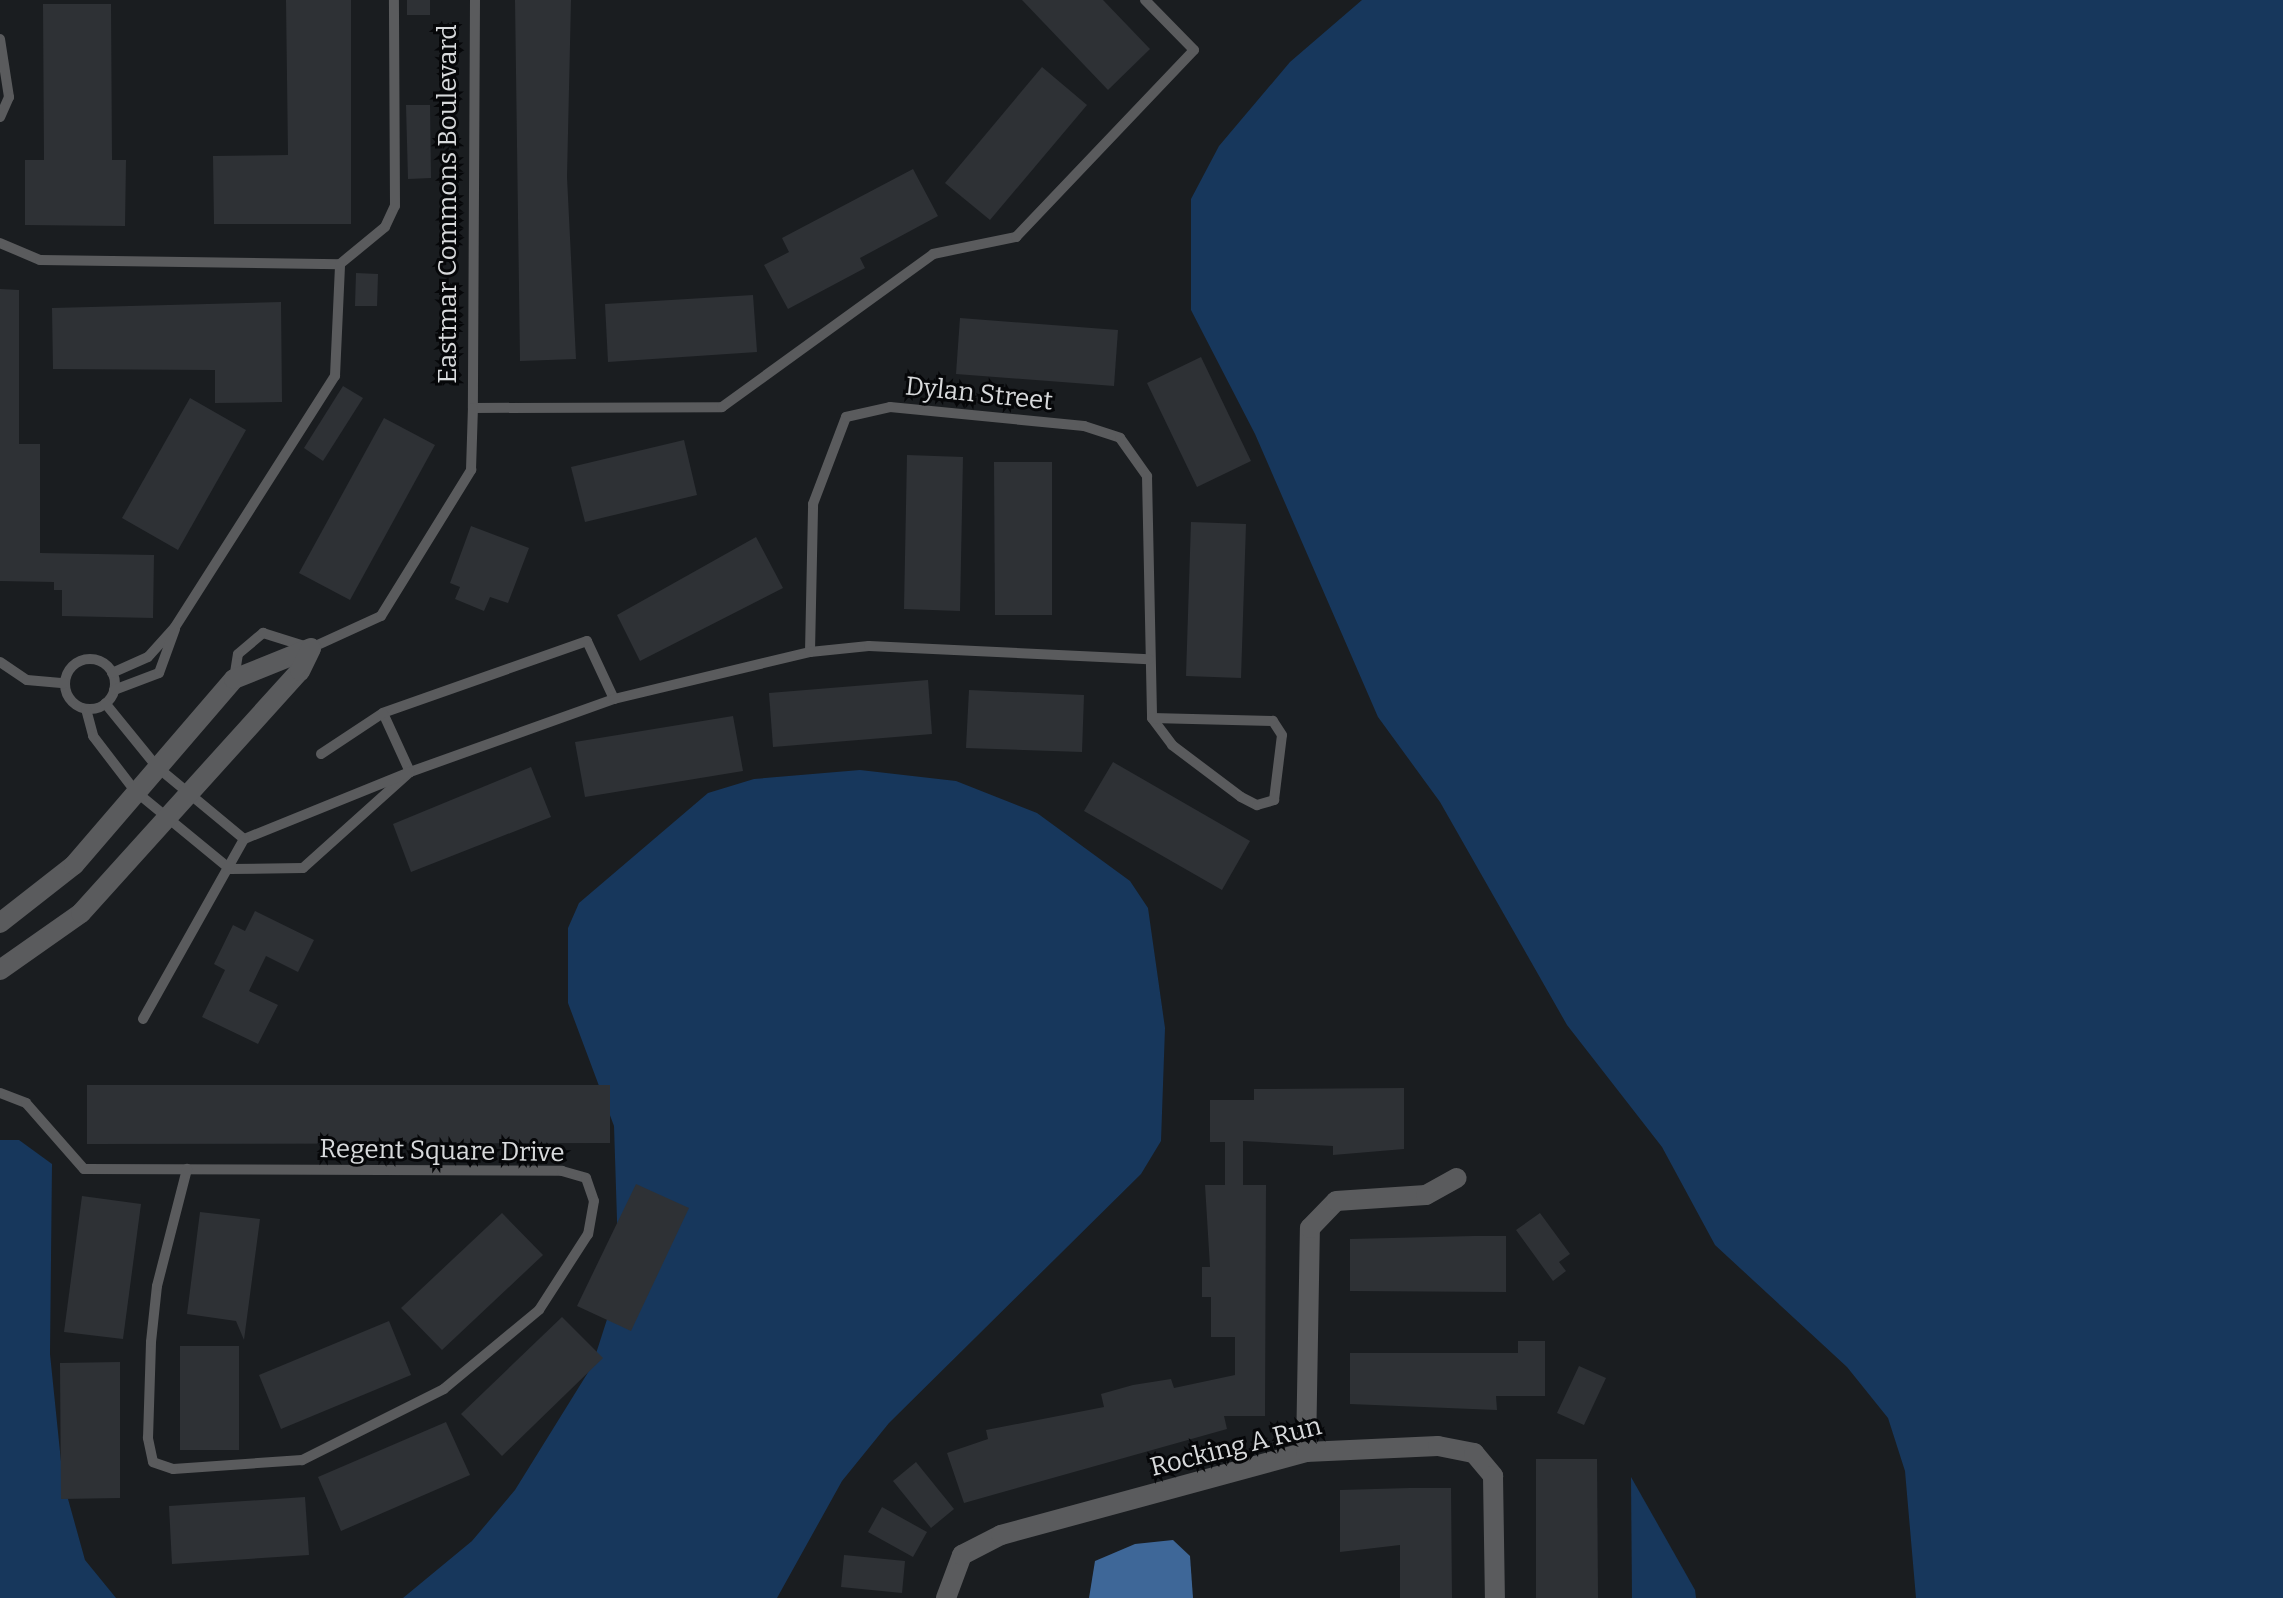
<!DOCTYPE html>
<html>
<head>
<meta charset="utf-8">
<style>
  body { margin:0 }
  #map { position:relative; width:2283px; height:1598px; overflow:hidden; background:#1a1d20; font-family:Bitter,serif }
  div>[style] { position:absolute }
  .green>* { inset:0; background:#17375c }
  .water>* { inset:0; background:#3e6798 }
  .building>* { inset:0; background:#2e3135 }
  .lane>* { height:10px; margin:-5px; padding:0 5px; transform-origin:5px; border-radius:5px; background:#5a5b5d }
  .lane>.ring { margin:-5px; padding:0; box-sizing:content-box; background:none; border:10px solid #5a5b5d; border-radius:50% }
  .street>* { height:20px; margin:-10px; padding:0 10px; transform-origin:10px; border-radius:10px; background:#5a5b5d }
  span { translate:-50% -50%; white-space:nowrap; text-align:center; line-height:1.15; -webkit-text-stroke:6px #060709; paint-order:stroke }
  .street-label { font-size:26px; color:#d8dadc }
</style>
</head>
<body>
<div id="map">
  <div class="green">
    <div style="clip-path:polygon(1362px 0,2283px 0,2283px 1598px,1916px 1598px,1905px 1471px,1888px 1418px,1847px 1367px,1715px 1245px,1662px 1147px,1567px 1025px,1440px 802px,1378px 717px,1255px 434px,1191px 310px,1191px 199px,1219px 146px,1290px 62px)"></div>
    <div style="clip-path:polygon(860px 770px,956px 781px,1037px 813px,1130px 881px,1148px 908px,1165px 1028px,1161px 1141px,1141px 1174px,889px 1423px,842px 1481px,777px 1598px,403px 1598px,472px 1541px,515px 1490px,592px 1366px,619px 1282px,614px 1126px,568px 1003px,568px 928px,579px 903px,708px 793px,754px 779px)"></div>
    <div style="clip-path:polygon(0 1140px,19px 1140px,52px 1164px,50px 1354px,63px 1481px,85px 1560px,116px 1598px,0 1598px)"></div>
    <div style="clip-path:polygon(1631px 1477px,1695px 1590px,1696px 1598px,1632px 1598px)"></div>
  </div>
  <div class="water">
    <div style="clip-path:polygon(1173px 1540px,1190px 1556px,1193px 1598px,1089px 1598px,1095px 1561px,1135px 1544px)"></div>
  </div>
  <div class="building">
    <div style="clip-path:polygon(286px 0,351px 0,351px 224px,214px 224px,213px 156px,288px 155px)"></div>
    <div style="clip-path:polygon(407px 0,430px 0,430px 15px,407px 15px)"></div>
    <div style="clip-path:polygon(515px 0,571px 0,567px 177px,576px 359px,520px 361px)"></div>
    <div style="clip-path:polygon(1022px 0,1103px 0,1150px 49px,1108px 90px)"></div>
    <div style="clip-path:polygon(43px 4px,111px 4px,112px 160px,126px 160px,125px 226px,25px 225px,25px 160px,44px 160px)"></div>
    <div style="clip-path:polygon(1042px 67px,1087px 105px,990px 220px,945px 183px)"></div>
    <div style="clip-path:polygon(406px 105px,430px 105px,431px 178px,408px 179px)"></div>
    <div style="clip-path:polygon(913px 169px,938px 216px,860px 258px,865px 268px,788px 309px,764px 265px,789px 252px,782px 238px)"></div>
    <div style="clip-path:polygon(356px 273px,378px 274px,377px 306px,355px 306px)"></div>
    <div style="clip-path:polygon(0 289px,19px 290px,19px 444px,40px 444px,40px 553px,154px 555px,153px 618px,62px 616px,62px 590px,54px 590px,54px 582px,0 581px)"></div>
    <div style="clip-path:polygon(753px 295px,757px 352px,608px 362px,605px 304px)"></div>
    <div style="clip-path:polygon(281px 302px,282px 402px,215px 403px,215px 370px,53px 369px,52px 308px)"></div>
    <div style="clip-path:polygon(960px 318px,1118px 330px,1114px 386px,956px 374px)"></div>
    <div style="clip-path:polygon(1201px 357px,1251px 461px,1197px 487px,1147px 383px)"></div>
    <div style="clip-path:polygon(343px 386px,363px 398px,323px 461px,304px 448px)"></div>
    <div style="clip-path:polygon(190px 398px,246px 430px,178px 550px,122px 518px)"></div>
    <div style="clip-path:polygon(384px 418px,435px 445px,350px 600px,299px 573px)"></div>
    <div style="clip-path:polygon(684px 440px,697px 495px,585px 522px,571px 467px)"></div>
    <div style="clip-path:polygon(907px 455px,963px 457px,960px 611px,904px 609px)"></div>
    <div style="clip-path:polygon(994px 462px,1052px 462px,1052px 615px,995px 615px)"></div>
    <div style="clip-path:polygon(1191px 522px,1246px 524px,1241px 678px,1186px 676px)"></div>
    <div style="clip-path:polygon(471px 526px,529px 548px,508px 603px,490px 597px,484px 611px,455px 599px,460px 587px,450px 583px)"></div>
    <div style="clip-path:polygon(756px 537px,783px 588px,640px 661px,617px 615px)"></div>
    <div style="clip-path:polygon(928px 680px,932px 734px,773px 747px,769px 693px)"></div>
    <div style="clip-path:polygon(969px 690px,1084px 695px,1082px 752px,966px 748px)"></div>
    <div style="clip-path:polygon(733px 716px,743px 771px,585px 797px,575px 742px)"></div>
    <div style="clip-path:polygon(1113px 762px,1250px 841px,1222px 890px,1084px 811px)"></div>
    <div style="clip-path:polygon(531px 767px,551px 817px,411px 872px,393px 824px)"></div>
    <div style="clip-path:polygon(255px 911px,314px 940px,298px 972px,266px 956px,249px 991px,278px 1005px,258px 1044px,202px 1017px,225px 970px,214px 964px,233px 925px,245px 931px)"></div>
    <div style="clip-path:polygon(87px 1085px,610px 1085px,610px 1143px,87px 1144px)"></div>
    <div style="clip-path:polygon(1404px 1088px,1404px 1149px,1333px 1155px,1333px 1146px,1243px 1141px,1243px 1185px,1266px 1185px,1265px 1416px,1224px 1416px,1227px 1429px,964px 1503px,947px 1453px,988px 1439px,986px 1430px,1104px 1407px,1101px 1394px,1133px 1385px,1171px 1379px,1174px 1388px,1235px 1375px,1235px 1337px,1211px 1337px,1211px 1297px,1202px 1297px,1202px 1267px,1210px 1267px,1205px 1185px,1225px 1185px,1225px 1142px,1210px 1142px,1210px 1100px,1254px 1100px,1254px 1089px)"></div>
    <div style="clip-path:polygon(636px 1184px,689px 1208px,631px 1331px,577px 1306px)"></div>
    <div style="clip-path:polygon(82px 1196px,141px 1204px,123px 1339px,64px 1332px)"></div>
    <div style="clip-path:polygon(200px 1212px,260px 1219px,244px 1340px,236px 1321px,187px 1314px)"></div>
    <div style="clip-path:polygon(502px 1213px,543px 1255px,442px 1350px,401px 1308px)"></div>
    <div style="clip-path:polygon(1540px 1213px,1570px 1254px,1559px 1262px,1566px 1271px,1553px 1281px,1516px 1230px)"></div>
    <div style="clip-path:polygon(1474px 1236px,1506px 1236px,1506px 1292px,1350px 1291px,1350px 1239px)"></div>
    <div style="clip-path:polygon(562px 1317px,603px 1358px,502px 1456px,461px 1414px)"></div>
    <div style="clip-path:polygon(389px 1321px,411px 1375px,281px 1429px,259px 1375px)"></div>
    <div style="clip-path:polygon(1518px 1341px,1545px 1341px,1545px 1396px,1496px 1396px,1497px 1410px,1350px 1404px,1350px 1353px,1518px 1353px)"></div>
    <div style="clip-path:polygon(180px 1346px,239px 1346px,239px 1450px,180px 1450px)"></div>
    <div style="clip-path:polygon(120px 1362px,120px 1498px,61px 1499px,60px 1363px)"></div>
    <div style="clip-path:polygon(1579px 1366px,1606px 1378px,1584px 1425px,1557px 1413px)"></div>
    <div style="clip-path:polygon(446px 1422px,470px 1475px,341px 1531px,318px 1477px)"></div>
    <div style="clip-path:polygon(1536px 1459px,1597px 1459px,1598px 1598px,1536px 1598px)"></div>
    <div style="clip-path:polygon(916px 1462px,954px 1509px,931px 1528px,893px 1481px)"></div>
    <div style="clip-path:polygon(1410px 1488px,1451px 1488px,1452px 1598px,1400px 1598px,1400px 1545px,1340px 1552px,1340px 1490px)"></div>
    <div style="clip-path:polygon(305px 1497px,309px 1555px,172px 1564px,169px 1506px)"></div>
    <div style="clip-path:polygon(882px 1507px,927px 1532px,913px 1557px,868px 1532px)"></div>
    <div style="clip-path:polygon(844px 1555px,905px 1561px,902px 1593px,841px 1587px)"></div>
  </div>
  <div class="lane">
    <div style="left:475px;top:0;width:408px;rotate:90.3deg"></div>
    <div style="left:473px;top:408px;width:249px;rotate:-0.2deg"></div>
    <div style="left:722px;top:407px;width:261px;rotate:-35.9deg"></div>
    <div style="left:933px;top:254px;width:85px;rotate:-11.6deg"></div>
    <div style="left:1016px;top:237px;width:258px;rotate:-46.4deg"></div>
    <div style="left:1194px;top:50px;width:70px;rotate:-134.4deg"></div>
    <div style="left:0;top:39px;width:59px;rotate:81.2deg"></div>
    <div style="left:9px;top:97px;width:22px;rotate:114deg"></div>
    <div style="left:0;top:243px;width:43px;rotate:23deg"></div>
    <div style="left:40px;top:260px;width:300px;rotate:0.8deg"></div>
    <div style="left:810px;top:652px;width:148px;rotate:-88.8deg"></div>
    <div style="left:813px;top:504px;width:93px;rotate:-69.2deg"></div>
    <div style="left:846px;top:417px;width:45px;rotate:-12.8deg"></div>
    <div style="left:890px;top:407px;width:195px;rotate:5.6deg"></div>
    <div style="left:1084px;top:426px;width:38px;rotate:18deg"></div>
    <div style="left:1120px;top:438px;width:47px;rotate:54.6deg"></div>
    <div style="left:1147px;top:476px;width:242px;rotate:88.8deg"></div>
    <div style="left:1152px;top:718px;width:34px;rotate:53deg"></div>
    <div style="left:1172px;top:745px;width:86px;rotate:37deg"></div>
    <div style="left:1241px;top:797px;width:18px;rotate:27deg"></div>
    <div style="left:1257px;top:805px;width:18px;rotate:-16deg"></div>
    <div style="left:1274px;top:800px;width:65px;rotate:-83deg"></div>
    <div style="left:1282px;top:735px;width:17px;rotate:-123deg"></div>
    <div style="left:1273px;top:721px;width:121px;rotate:-178.6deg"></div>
    <div class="ring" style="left:65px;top:659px;width:40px;height:40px"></div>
    <div style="left:0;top:662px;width:32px;rotate:34deg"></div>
    <div style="left:27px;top:680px;width:37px;rotate:5deg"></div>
    <div style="left:112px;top:673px;width:39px;rotate:-24deg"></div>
    <div style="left:148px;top:657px;width:40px;rotate:-48deg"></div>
    <div style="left:175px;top:627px;width:298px;rotate:-57.5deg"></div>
    <div style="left:335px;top:376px;width:112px;rotate:-87.4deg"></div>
    <div style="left:340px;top:264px;width:58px;rotate:-39.4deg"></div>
    <div style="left:385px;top:227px;width:23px;rotate:-65deg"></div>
    <div style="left:395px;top:206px;width:206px;rotate:-90.3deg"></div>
    <div style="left:234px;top:679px;width:25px;rotate:-81deg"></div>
    <div style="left:238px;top:654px;width:33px;rotate:-40deg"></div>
    <div style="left:263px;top:633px;width:50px;rotate:17.4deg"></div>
    <div style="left:311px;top:648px;width:77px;rotate:-24.6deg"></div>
    <div style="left:381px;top:616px;width:172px;rotate:-58.3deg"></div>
    <div style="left:471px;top:470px;width:62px;rotate:-88.2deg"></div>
    <div style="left:114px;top:690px;width:48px;rotate:-20.7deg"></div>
    <div style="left:159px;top:673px;width:47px;rotate:-70deg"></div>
    <div style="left:614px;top:699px;width:64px;rotate:-115deg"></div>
    <div style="left:587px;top:641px;width:216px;rotate:160.6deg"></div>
    <div style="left:383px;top:713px;width:65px;rotate:65.4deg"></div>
    <div style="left:410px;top:772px;width:217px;rotate:-19.7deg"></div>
    <div style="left:614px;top:699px;width:202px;rotate:-13.5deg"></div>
    <div style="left:810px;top:652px;width:59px;rotate:-5.8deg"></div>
    <div style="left:869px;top:646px;width:280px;rotate:2.7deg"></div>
    <div style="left:86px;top:709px;width:28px;rotate:75deg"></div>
    <div style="left:93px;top:736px;width:69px;rotate:52.6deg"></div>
    <div style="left:135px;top:791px;width:123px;rotate:39.4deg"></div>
    <div style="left:230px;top:869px;width:73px;rotate:-0.8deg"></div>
    <div style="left:303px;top:868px;width:144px;rotate:-41.9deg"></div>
    <div style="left:410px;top:772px;width:179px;rotate:158deg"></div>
    <div style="left:244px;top:839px;width:113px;rotate:-140.4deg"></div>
    <div style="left:157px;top:767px;width:82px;rotate:-129.1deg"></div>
    <div style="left:321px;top:754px;width:74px;rotate:-33.5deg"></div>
    <div style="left:143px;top:1019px;width:206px;rotate:-60.7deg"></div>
    <div style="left:0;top:1093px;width:28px;rotate:21deg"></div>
    <div style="left:26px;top:1103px;width:88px;rotate:48.7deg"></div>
    <div style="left:84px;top:1169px;width:478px;rotate:0.2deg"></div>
    <div style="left:562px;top:1171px;width:25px;rotate:16deg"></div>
    <div style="left:586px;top:1178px;width:24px;rotate:71deg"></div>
    <div style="left:594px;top:1201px;width:34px;rotate:100deg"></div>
    <div style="left:588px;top:1234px;width:90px;rotate:122.8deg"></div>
    <div style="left:539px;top:1310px;width:124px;rotate:140.3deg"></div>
    <div style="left:444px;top:1389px;width:159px;rotate:153.4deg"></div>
    <div style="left:302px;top:1460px;width:129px;rotate:176deg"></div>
    <div style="left:173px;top:1469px;width:21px;rotate:-161deg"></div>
    <div style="left:153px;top:1462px;width:25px;rotate:-102deg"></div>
    <div style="left:148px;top:1438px;width:96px;rotate:-88.2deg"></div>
    <div style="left:151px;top:1342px;width:56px;rotate:-83.9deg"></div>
    <div style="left:157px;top:1286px;width:121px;rotate:-75.6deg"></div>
  </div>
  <div class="street">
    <div style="left:0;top:923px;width:94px;rotate:-38.1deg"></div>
    <div style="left:74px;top:865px;width:245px;rotate:-49.3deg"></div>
    <div style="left:234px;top:679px;width:83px;rotate:-21.9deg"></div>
    <div style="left:0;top:970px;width:99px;rotate:-35.1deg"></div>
    <div style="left:81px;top:913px;width:326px;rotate:-47.9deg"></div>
    <div style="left:300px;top:671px;width:25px;rotate:-64deg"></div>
    <div style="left:1306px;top:1452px;width:224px;rotate:-89deg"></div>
    <div style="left:1310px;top:1228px;width:37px;rotate:-46deg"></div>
    <div style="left:1336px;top:1201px;width:90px;rotate:-3.8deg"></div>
    <div style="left:1426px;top:1195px;width:35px;rotate:-29deg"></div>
    <div style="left:946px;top:1598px;width:46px;rotate:-69.6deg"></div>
    <div style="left:962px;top:1555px;width:44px;rotate:-27.1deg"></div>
    <div style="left:1001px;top:1535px;width:316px;rotate:-15.2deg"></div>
    <div style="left:1306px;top:1452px;width:132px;rotate:-2.6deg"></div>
    <div style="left:1438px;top:1446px;width:37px;rotate:11deg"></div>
    <div style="left:1474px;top:1453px;width:30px;rotate:50deg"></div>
    <div style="left:1493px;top:1476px;width:122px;rotate:89.1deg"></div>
  </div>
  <div class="street-label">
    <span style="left:448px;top:204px;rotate:-90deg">Eastmar Commons Boulevard</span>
    <span style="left:979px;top:394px;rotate:6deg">Dylan Street</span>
    <span style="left:442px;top:1151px;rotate:1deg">Regent Square Drive</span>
    <span style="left:1236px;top:1447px;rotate:-14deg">Rocking A Run</span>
  </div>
</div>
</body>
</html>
